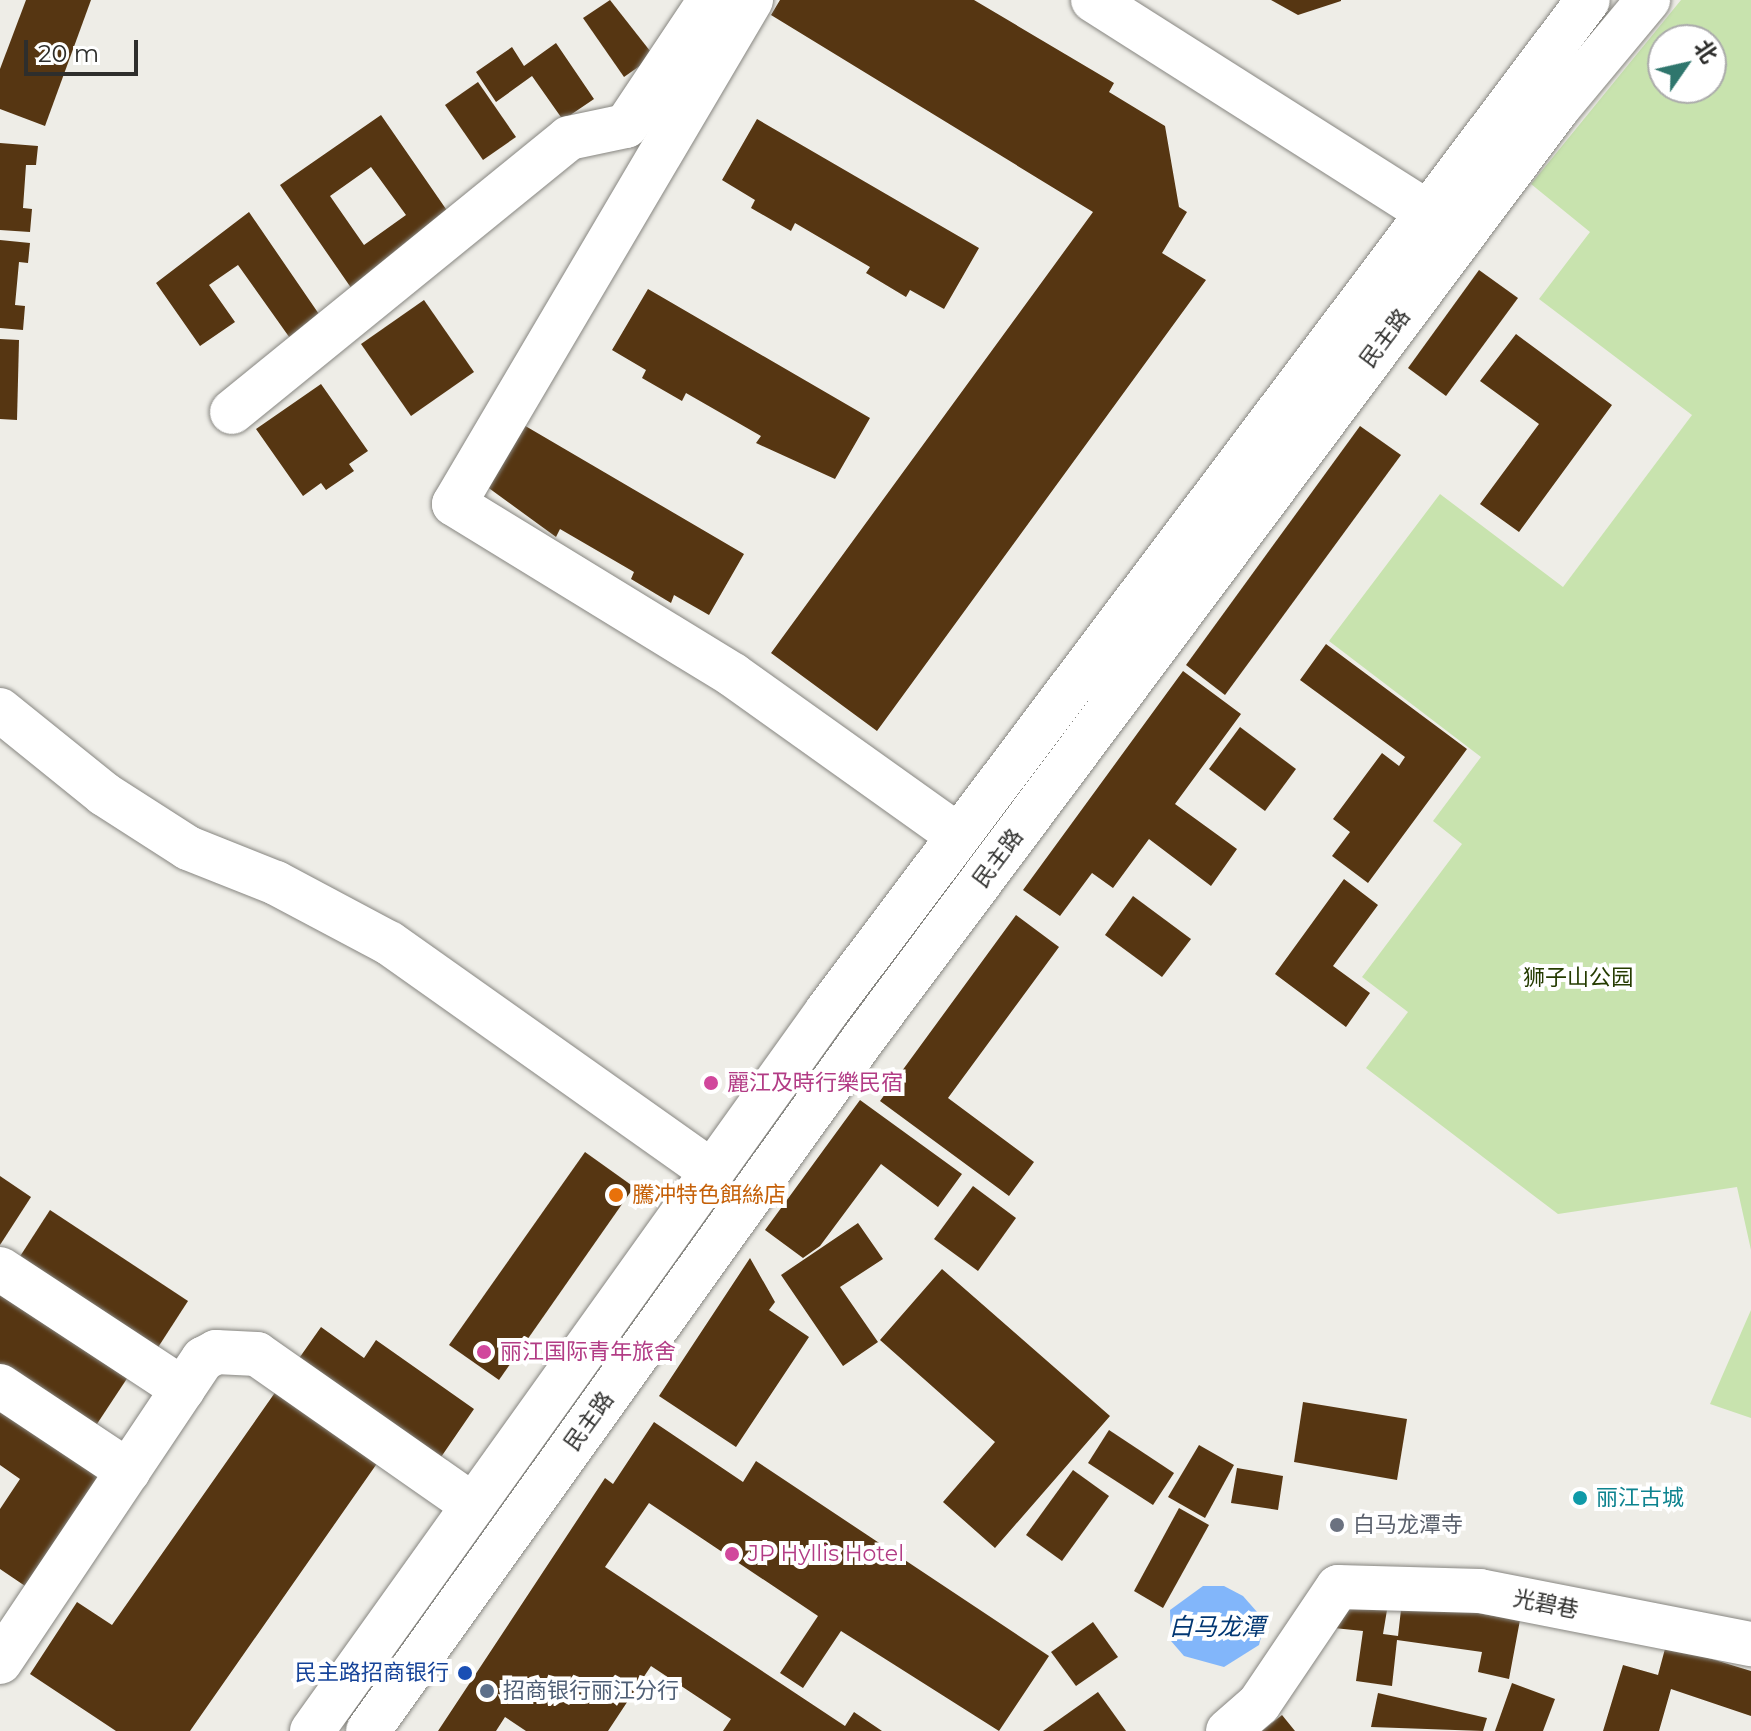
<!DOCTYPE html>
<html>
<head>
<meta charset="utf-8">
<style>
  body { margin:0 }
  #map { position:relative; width:1751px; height:1731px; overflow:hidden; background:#eeede7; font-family:Montserrat,"Noto Sans SC",sans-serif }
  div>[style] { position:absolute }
  .green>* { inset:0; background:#c8e3ae }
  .water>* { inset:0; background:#82b6fa }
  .building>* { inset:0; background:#563612 }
  .roads { filter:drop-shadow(0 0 2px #878681) drop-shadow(0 0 2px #878681) }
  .minor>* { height:44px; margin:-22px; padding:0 22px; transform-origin:22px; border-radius:22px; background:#fff }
  .major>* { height:44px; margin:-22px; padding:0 22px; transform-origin:22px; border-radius:22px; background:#fff }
  .dots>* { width:22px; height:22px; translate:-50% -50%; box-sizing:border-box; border:4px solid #fff; border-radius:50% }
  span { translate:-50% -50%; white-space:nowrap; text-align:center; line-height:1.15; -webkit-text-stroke:8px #fff; paint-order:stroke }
  .street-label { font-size:22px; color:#2e2e2c }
  .park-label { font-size:22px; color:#253b00 }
  .hotel-label { font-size:22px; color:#b23c85 }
  .left { translate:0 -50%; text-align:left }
  .food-label { font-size:22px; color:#c56008 }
  .culture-label { font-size:22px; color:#0d838f }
  .worship-label { font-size:22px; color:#5b616d }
  .transit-label { font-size:22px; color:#164399 }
  .right { translate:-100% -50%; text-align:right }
  .service-label { font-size:22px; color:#4e5e75 }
  .water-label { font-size:24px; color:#023773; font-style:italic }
  .north { position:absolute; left:1647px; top:24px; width:80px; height:80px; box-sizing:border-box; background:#fff; border:2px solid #ababab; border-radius:50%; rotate:56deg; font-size:22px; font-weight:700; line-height:32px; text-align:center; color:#2e2e2c }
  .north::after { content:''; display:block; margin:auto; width:28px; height:36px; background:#2f766d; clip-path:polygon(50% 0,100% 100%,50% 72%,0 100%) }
  .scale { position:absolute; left:24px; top:40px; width:114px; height:36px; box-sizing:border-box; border:4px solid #2e2e2c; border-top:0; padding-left:10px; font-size:24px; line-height:28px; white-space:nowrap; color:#2e2e2c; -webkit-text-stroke:6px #fff; paint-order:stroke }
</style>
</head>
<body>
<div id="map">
  <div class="green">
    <div style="clip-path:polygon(evenodd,1681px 0,1751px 0,1751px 1250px,1737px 1187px,1558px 1214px,1366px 1068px,1408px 1012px,1362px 977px,1462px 844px,1433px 821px,1481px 757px,1329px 641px,1440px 494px,1563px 587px,1692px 415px,1539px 299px,1590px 232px,1531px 184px,1681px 0,1711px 40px,1711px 88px,1663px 88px,1663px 40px,1711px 40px)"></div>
    <div style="clip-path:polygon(1751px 1310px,1751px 1418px,1710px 1404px)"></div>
  </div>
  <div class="water">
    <div style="clip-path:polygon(1203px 1586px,1224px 1586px,1243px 1596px,1265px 1621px,1259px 1645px,1224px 1667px,1184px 1656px,1171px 1641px,1170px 1610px)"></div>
  </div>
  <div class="building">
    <div style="clip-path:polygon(26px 0,91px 0,45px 126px,0 109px,0 69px)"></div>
    <div style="clip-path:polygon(610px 0,654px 56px,624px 77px,583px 18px)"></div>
    <div style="clip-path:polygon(780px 0,974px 0,1114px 83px,1109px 92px,1165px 126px,1179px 207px,1187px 212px,1162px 253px,1206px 280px,877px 731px,771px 653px,1093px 212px,771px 15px)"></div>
    <div style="clip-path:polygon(1271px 0,1341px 0,1341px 1px,1298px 15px)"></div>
    <div style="clip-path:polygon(556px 43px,594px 99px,563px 120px,532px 76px,496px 102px,476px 72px,512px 47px,524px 66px)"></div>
    <div style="clip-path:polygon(478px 82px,516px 137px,483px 160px,445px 105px)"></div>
    <div style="clip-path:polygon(evenodd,381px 115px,457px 225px,356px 295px,280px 185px,381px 115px,371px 167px,406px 215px,364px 245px,330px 196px,371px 167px)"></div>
    <div style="clip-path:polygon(757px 119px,979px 248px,944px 309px,910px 290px,906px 297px,866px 273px,870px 267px,795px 223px,791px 231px,751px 208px,755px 200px,722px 180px)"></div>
    <div style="clip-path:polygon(0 143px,38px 146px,36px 165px,26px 165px,23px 208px,32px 209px,30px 232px,0 230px)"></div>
    <div style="clip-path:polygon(249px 212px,323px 320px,292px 341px,238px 265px,209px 285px,235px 322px,200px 346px,156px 283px)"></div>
    <div style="clip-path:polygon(0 240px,30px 243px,28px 263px,19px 262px,15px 305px,25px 306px,23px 330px,0 328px)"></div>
    <div style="clip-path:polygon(1479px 270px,1518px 298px,1446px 396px,1408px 368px)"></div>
    <div style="clip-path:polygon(648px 289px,870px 418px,835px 479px,756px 443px,761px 436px,686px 393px,682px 401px,642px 378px,646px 370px,612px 350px)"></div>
    <div style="clip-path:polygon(424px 300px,474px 372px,411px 416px,361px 344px)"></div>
    <div style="clip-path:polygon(1516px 334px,1612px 405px,1519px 532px,1480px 504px,1539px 424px,1480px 381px)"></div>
    <div style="clip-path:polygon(0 339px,19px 340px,17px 420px,0 419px)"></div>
    <div style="clip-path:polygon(321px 384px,368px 451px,349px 464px,354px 471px,326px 490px,321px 483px,303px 496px,256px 429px)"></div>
    <div style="clip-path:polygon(522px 424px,744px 554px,709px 615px,674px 595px,671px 603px,631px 579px,634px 572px,560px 529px,556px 537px,486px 486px)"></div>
    <div style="clip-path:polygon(1360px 426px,1401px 455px,1225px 695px,1186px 665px)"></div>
    <div style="clip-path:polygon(1326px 644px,1467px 749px,1368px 883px,1332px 856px,1350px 832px,1333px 819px,1382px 753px,1399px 766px,1405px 757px,1300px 680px)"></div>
    <div style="clip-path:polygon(1183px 671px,1241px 714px,1175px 804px,1237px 849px,1211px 886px,1149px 839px,1113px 888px,1092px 873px,1060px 916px,1023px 890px)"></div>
    <div style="clip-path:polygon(1240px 727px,1296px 769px,1265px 811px,1209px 769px)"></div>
    <div style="clip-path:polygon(1344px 879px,1378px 905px,1333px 966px,1370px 993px,1346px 1027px,1275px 974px)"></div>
    <div style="clip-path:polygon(1133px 896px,1191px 939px,1162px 977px,1105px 935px)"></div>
    <div style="clip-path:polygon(1016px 915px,1059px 947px,948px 1098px,1034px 1162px,1009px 1196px,880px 1101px)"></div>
    <div style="clip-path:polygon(860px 1100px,962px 1174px,938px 1207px,881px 1164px,820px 1246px,803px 1258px,765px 1230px)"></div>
    <div style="clip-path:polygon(585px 1152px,634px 1187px,499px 1380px,449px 1345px)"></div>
    <div style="clip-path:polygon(0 1176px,31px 1197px,0 1245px)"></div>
    <div style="clip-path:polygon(973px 1186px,1016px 1218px,978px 1271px,934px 1239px)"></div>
    <div style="clip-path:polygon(50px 1210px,188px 1301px,155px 1352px,17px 1261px)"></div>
    <div style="clip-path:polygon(858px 1223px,883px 1259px,840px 1287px,878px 1342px,843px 1366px,781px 1275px)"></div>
    <div style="clip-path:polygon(750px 1258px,775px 1302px,769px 1310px,809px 1337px,736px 1447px,659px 1396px)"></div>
    <div style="clip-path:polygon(942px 1269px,1110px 1416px,995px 1548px,943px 1502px,995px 1442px,880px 1340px)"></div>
    <div style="clip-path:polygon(0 1293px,128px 1377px,91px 1433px,0 1373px)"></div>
    <div style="clip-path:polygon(321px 1327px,364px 1358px,376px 1340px,474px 1409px,439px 1460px,399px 1432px,190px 1731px,116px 1731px,30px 1674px,77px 1602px,112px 1625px)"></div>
    <div style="clip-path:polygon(0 1399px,110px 1473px,31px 1590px,0 1569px,0 1509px,20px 1479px,0 1465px)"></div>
    <div style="clip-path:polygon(1303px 1402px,1407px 1419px,1397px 1480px,1294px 1462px)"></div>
    <div style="clip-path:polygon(654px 1422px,743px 1482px,756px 1461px,1049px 1656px,999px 1731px,841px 1631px,803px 1688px,780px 1673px,818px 1616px,649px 1503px,605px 1567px,845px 1726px,854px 1712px,882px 1731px,723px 1731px,731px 1719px,651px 1666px,608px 1731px,526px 1731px,505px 1717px,496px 1731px,438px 1731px,605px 1478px,613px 1484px)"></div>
    <div style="clip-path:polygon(1109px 1430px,1174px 1473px,1153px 1505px,1088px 1463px)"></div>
    <div style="clip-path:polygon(1199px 1445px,1234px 1465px,1205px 1518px,1168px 1497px)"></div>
    <div style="clip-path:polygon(1237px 1468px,1283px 1476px,1278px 1510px,1231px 1503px)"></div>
    <div style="clip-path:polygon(1073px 1470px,1109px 1496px,1062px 1561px,1026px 1535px)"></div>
    <div style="clip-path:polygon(1179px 1508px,1209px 1525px,1163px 1608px,1134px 1591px)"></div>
    <div style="clip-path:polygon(1402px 1601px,1520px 1620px,1509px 1679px,1478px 1672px,1482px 1652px,1397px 1640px,1392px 1686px,1356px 1681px,1363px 1631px,1334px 1628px,1338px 1603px,1387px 1610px,1383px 1634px,1398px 1636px)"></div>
    <div style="clip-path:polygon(1093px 1622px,1118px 1657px,1076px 1686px,1051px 1652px)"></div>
    <div style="clip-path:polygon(1666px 1645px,1751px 1671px,1751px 1716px,1671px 1689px,1659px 1731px,1603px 1731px,1623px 1665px,1658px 1675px)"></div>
    <div style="clip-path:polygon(1512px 1683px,1555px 1699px,1543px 1731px,1495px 1731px)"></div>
    <div style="clip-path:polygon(1098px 1692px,1126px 1731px,1043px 1731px)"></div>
    <div style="clip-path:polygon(1378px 1693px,1487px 1718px,1483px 1731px,1371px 1727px)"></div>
    <div style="clip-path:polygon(1282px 1715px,1295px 1731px,1262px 1731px)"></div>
  </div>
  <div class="roads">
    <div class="minor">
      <div style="left:751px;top:0;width:585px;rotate:120.51deg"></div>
      <div style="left:454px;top:504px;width:327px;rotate:31.5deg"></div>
      <div style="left:733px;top:675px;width:275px;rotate:35.5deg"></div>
      <div style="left:1093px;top:0;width:392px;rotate:32.4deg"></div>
      <div style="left:232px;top:412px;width:434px;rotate:-39.1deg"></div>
      <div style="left:569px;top:138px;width:58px;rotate:-11.9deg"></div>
      <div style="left:626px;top:126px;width:151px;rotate:-56.3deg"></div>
      <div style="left:0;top:710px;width:134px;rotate:38.9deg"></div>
      <div style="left:104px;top:794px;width:100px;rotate:32.7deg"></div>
      <div style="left:188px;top:848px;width:95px;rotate:21.7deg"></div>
      <div style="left:276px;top:883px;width:128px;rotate:28deg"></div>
      <div style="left:389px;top:943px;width:396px;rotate:35.3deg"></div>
      <div style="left:0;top:1269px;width:219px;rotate:33.3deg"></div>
      <div style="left:0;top:1386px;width:154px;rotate:33.6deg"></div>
      <div style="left:0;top:1662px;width:365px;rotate:-56.2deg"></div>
      <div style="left:203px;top:1359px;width:15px;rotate:-28deg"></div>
      <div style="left:216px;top:1352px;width:41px;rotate:2.8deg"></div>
      <div style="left:257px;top:1354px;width:264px;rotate:35deg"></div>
      <div style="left:1228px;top:1731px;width:41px;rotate:-41.1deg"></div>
      <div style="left:1259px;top:1704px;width:141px;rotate:-56deg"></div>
      <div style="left:1338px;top:1587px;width:142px;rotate:1.6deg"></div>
      <div style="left:1480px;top:1591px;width:276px;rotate:11.1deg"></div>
    </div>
    <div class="major">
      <div style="left:312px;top:1731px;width:885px;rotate:-54.42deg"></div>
      <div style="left:827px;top:1011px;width:1265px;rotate:-53.03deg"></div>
      <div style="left:368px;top:1731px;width:852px;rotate:-54.41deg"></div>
      <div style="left:864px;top:1038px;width:1160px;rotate:-53.27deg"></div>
      <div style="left:1558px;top:108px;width:141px;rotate:-50.2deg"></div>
    </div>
  </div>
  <div class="dots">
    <div style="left:711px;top:1083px;background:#d1479c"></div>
    <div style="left:616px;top:1195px;background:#e8710a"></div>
    <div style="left:484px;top:1352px;background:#d1479c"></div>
    <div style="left:1580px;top:1498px;background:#0f9aa8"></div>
    <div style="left:1337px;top:1525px;background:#6b7280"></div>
    <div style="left:732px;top:1554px;background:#d1479c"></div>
    <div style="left:465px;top:1673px;background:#1a4fb4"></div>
    <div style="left:487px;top:1691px;background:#5c6f8a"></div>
  </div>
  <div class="street-label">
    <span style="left:1385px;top:338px;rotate:-53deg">民主路</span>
    <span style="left:998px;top:858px;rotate:-53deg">民主路</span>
    <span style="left:589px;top:1421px;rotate:-54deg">民主路</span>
    <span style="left:1546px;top:1604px;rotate:11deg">光碧巷</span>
  </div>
  <div class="park-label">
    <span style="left:1578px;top:978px">狮子山公园</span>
  </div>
  <div class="hotel-label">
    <span class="left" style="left:727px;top:1083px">麗江及時行樂民宿</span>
    <span class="left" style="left:500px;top:1352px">丽江国际青年旅舍</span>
    <span class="left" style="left:748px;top:1554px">JP Hyllis Hotel</span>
  </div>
  <div class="food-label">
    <span class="left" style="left:632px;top:1195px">騰冲特色餌絲店</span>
  </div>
  <div class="culture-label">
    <span class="left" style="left:1596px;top:1498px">丽江古城</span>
  </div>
  <div class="worship-label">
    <span class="left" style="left:1353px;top:1525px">白马龙潭寺</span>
  </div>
  <div class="transit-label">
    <span class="right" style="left:449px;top:1673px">民主路招商银行</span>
  </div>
  <div class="service-label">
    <span class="left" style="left:503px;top:1691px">招商银行丽江分行</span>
  </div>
  <div class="water-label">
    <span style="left:1217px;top:1627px">白马龙潭</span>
  </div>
  <div class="north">北</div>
  <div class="scale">20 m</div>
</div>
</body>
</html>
